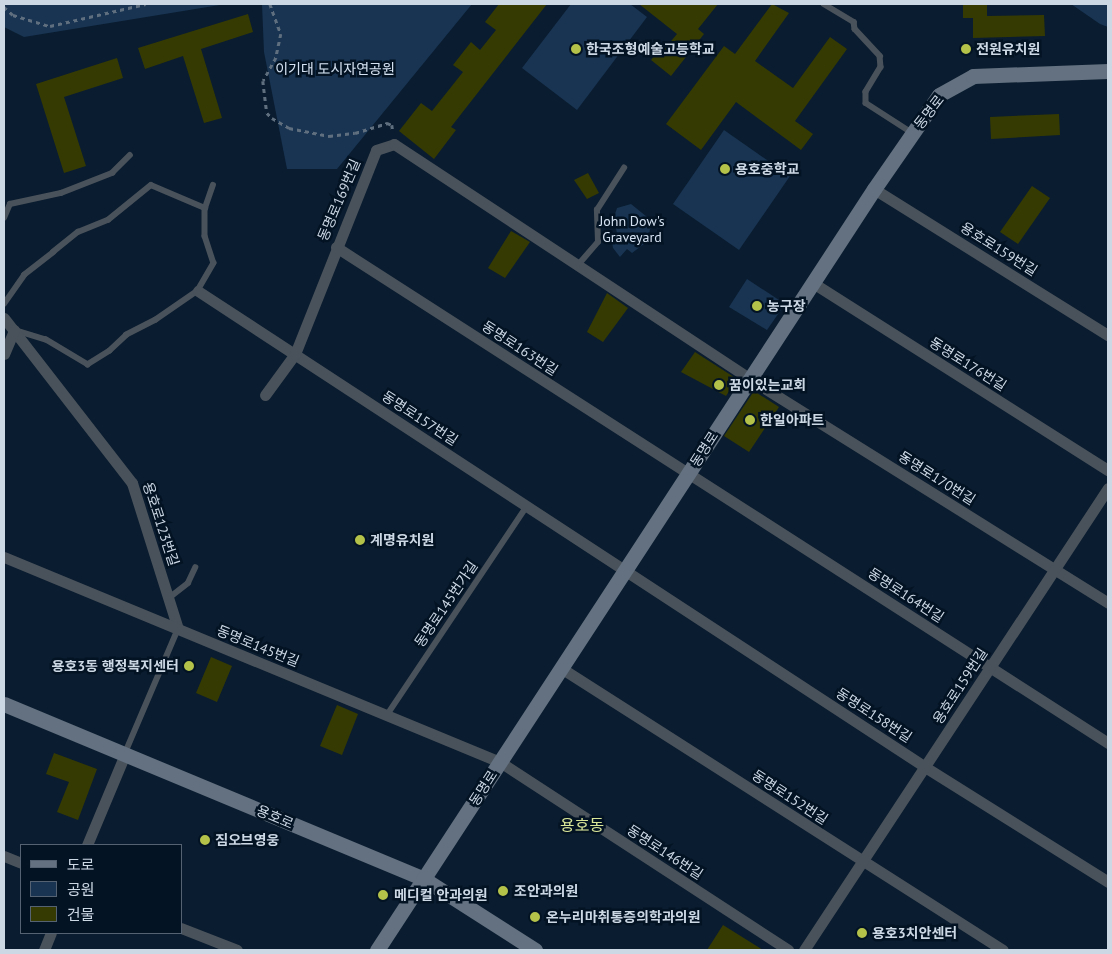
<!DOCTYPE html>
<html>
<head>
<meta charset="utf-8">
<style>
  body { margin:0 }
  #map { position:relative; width:1112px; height:954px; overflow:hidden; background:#0a1c2f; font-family:"PT Sans","Noto Sans KR",sans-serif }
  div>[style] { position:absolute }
  .green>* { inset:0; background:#183452 }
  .building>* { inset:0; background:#353a03 }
  .path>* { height:2.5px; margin-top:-1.25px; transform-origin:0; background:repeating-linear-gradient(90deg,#606f7f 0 4px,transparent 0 8px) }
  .lane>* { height:5.5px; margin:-2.75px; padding:0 2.75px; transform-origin:2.75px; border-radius:2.75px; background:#49525b }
  .street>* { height:11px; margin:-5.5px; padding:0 5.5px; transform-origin:5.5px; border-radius:5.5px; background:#49525b }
  .secondary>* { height:15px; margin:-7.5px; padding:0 7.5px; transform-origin:7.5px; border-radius:7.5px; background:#637180 }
  .dots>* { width:14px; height:14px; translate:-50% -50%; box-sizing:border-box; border:2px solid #031324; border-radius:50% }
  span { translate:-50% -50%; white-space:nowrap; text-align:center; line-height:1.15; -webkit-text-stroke:5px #031324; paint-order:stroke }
  .poi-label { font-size:14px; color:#cdd8e5; font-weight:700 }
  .left { translate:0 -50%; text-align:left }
  .right { translate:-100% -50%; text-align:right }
  .park-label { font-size:14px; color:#d5e2f1 }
  .street-label { font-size:14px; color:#cdd8e5 }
  .quarter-label { font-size:16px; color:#dae698 }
  .frame { position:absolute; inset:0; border:5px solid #cdd8e5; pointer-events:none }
  .legend { position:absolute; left:20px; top:844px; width:162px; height:90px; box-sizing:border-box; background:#031324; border:1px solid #546271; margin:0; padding:6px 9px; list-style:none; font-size:15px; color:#cdd8e5 }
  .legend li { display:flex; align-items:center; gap:10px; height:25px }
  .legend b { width:25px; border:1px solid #546271 }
</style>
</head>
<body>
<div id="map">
  <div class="green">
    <div style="clip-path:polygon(4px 4px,226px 4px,24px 37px,4px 27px)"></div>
    <div style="clip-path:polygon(262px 4px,472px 4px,337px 169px,287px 169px,264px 52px)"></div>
    <div style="clip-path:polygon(571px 4px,630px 4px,647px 17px,577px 110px,522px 68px)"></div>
    <div style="clip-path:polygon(1071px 4px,1108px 4px,1108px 27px,1100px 24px)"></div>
    <div style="clip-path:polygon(724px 130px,790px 176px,739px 250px,673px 204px)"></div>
    <div style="clip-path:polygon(631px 204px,657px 225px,650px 229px,648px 241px,632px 253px,627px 249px,620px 257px,613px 248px,611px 236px,617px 234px,614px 217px,617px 208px)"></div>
    <div style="clip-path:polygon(747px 279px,785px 304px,767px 330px,729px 307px)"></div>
  </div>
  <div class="building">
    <div style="clip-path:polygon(499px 4px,547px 4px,451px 127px,456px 130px,434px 159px,399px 131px,421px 103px,432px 111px,463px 72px,453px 65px,471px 42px,480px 50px,496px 30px,485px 22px)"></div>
    <div style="clip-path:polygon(639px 4px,718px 4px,698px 29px,704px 34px,671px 76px,651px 60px,659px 50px,662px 52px,677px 34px)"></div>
    <div style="clip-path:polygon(772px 4px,789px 13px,755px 61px,793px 88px,830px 37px,847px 49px,795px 121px,813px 134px,801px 150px,736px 102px,701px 150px,666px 124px,724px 46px,735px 54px)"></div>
    <div style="clip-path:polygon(963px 4px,987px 4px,987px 16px,1044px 15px,1045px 36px,973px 38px,973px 18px,963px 18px)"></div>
    <div style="clip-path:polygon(248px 14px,253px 32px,201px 49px,222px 118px,204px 123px,183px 56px,145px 69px,138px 48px)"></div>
    <div style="clip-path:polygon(117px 58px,123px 78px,64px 97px,86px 166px,64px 173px,36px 84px)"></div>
    <div style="clip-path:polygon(1059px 114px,1060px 135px,991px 139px,990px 117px)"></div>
    <div style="clip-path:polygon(588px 173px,599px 193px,587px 199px,574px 180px)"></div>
    <div style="clip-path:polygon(1032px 186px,1050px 198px,1018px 244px,1000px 232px)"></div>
    <div style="clip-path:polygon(511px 231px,530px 242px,505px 278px,488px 268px)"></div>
    <div style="clip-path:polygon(607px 293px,628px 308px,603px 342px,587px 332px)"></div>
    <div style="clip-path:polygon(695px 352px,737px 379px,726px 396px,681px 372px)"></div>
    <div style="clip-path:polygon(754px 391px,779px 407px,749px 452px,724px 436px)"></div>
    <div style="clip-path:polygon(211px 657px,232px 666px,217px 702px,196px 693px)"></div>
    <div style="clip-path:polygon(337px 705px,358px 714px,342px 755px,320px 746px)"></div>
    <div style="clip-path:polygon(54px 753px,97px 769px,78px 820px,57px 812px,69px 782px,46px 774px)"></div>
    <div style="clip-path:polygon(723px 925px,763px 950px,707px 950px)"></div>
  </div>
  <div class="path">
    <div style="left:270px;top:4px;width:32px;rotate:70deg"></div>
    <div style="left:281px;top:34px;width:25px;rotate:102deg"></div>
    <div style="left:276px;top:58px;width:26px;rotate:119deg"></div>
    <div style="left:263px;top:81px;width:32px;rotate:83deg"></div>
    <div style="left:267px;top:113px;width:7px;rotate:45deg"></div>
    <div style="left:272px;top:118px;width:20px;rotate:30deg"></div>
    <div style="left:289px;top:128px;width:41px;rotate:11.3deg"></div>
    <div style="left:329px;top:136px;width:26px;rotate:-7deg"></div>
    <div style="left:355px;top:133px;width:34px;rotate:-17deg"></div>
    <div style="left:387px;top:123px;width:5px;rotate:22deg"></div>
    <div style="left:392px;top:125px;width:7px;rotate:82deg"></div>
    <div style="left:4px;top:7px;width:12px;rotate:42deg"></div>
    <div style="left:13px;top:15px;width:39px;rotate:17deg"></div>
    <div style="left:50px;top:26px;width:98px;rotate:-13deg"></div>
  </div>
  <div class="lane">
    <div style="left:824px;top:4px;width:35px;rotate:31deg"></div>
    <div style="left:854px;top:22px;width:7px;rotate:82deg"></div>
    <div style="left:855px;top:29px;width:37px;rotate:47deg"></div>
    <div style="left:880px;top:56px;width:11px;rotate:85deg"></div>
    <div style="left:881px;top:67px;width:29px;rotate:121deg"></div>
    <div style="left:866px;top:92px;width:11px;rotate:90deg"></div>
    <div style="left:866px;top:103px;width:54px;rotate:32.8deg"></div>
    <div style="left:205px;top:208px;width:24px;rotate:-71deg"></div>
    <div style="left:4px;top:218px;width:15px;rotate:-67deg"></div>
    <div style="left:10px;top:204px;width:52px;rotate:-12.2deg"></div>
    <div style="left:61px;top:193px;width:55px;rotate:-21.4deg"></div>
    <div style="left:112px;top:173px;width:25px;rotate:-45deg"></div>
    <div style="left:578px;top:265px;width:30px;rotate:-49deg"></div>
    <div style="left:598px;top:242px;width:32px;rotate:-92deg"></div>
    <div style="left:597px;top:210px;width:50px;rotate:-57.3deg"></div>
    <div style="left:4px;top:304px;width:35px;rotate:-55deg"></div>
    <div style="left:24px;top:275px;width:37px;rotate:-38deg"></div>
    <div style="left:53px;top:252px;width:32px;rotate:-39deg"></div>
    <div style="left:78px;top:232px;width:32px;rotate:-22deg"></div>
    <div style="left:108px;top:220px;width:55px;rotate:-39.1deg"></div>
    <div style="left:151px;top:185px;width:59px;rotate:23.1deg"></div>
    <div style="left:205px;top:208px;width:28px;rotate:90deg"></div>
    <div style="left:205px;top:236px;width:28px;rotate:72deg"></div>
    <div style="left:214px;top:263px;width:32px;rotate:120deg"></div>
    <div style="left:198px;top:291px;width:51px;rotate:145.4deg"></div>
    <div style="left:156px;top:320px;width:33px;rotate:153deg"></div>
    <div style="left:127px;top:335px;width:23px;rotate:137deg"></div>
    <div style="left:110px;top:351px;width:26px;rotate:148deg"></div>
    <div style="left:88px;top:365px;width:49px;rotate:-149.2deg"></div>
    <div style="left:46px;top:340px;width:31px;rotate:-163deg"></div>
    <div style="left:169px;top:598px;width:24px;rotate:-38deg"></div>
    <div style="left:188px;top:583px;width:17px;rotate:-65deg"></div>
    <div style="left:387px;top:715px;width:252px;rotate:-56.2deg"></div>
    <div style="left:125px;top:753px;width:135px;rotate:-66.9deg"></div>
  </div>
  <div class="street">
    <div style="left:874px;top:189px;width:276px;rotate:32deg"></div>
    <div style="left:336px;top:247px;width:918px;rotate:32.72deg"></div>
    <div style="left:813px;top:283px;width:349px;rotate:32.4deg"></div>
    <div style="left:198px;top:291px;width:869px;rotate:33.21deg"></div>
    <div style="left:925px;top:767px;width:216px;rotate:32.1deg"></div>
    <div style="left:4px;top:318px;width:209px;rotate:52.2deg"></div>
    <div style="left:132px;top:483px;width:153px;rotate:72.5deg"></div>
    <div style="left:4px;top:354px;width:26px;rotate:-67deg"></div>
    <div style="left:265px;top:395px;width:51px;rotate:-53.8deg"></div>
    <div style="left:295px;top:354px;width:219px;rotate:-68.3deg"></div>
    <div style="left:376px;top:150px;width:19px;rotate:-18deg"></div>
    <div style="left:394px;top:144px;width:427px;rotate:33.4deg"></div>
    <div style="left:750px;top:379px;width:422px;rotate:32deg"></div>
    <div style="left:4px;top:557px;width:537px;rotate:22.46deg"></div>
    <div style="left:500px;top:762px;width:344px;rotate:33.1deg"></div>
    <div style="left:561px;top:668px;width:524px;rotate:32.54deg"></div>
    <div style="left:87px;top:845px;width:99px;rotate:-67.3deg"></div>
    <div style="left:4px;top:856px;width:18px;rotate:22deg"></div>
    <div style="left:181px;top:928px;width:60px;rotate:21.4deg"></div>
    <div style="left:44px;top:950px;width:18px;rotate:-68deg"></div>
    <div style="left:804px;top:950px;width:553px;rotate:-56.65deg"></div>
  </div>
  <div class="secondary">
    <div style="left:4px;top:704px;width:455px;rotate:22.6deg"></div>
    <div style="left:424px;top:879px;width:132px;rotate:32.6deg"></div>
    <div style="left:377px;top:950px;width:909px;rotate:-56.85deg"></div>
    <div style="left:874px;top:189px;width:114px;rotate:-55.3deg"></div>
    <div style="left:939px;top:95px;width:39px;rotate:-29deg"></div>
    <div style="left:973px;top:76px;width:135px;rotate:-2.1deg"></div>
  </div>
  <div class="dots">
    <div style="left:576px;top:49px;background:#b4c24a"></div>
    <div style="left:966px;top:49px;background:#b4c24a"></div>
    <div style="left:725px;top:169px;background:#b4c24a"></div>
    <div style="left:757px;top:306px;background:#b4c24a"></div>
    <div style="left:719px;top:385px;background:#b4c24a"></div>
    <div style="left:750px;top:420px;background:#b4c24a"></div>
    <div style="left:360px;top:540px;background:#b4c24a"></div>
    <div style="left:189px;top:666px;background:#b4c24a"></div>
    <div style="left:205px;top:840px;background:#b4c24a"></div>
    <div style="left:503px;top:891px;background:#b4c24a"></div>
    <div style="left:383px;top:895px;background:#b4c24a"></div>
    <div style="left:535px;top:917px;background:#b4c24a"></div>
    <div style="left:862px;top:933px;background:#b4c24a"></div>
  </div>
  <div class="poi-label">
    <span class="left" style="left:586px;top:49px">한국조형예술고등학교</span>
    <span class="left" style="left:976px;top:49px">전원유치원</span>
    <span class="left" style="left:735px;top:169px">용호중학교</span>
    <span class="left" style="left:767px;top:306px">농구장</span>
    <span class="left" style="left:729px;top:385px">꿈이있는교회</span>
    <span class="left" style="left:760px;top:420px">한일아파트</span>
    <span class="left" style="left:370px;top:540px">계명유치원</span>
    <span class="right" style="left:179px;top:666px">용호3동 행정복지센터</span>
    <span class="left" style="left:215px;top:840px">짐오브영웅</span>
    <span class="left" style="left:514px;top:891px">조안과의원</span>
    <span class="left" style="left:394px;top:895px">메디컬 안과의원</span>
    <span class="left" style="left:546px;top:917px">온누리마취통증의학과의원</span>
    <span class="left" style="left:872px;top:933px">용호3치안센터</span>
  </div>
  <div class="park-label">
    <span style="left:335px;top:69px">이기대 도시자연공원</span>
    <span style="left:632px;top:229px">John Dow's<br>Graveyard</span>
  </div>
  <div class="street-label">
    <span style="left:929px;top:112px;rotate:-52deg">동명로</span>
    <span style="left:339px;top:200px;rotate:-67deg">동명로169번길</span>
    <span style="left:999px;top:249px;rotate:32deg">용호로159번길</span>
    <span style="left:520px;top:348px;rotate:33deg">동명로163번길</span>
    <span style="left:968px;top:364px;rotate:32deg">동명로176번길</span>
    <span style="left:420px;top:418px;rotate:33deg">동명로157번길</span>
    <span style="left:704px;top:449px;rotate:-57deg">동명로</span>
    <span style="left:937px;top:478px;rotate:32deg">동명로170번길</span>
    <span style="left:161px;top:524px;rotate:72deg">용호로123번길</span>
    <span style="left:906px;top:595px;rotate:33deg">동명로164번길</span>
    <span style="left:446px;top:604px;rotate:-56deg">동명로145번가길</span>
    <span style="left:258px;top:646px;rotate:22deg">동명로145번길</span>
    <span style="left:960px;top:686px;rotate:-57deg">용호로159번길</span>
    <span style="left:874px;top:715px;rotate:33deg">동명로158번길</span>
    <span style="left:483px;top:788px;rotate:-57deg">동명로</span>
    <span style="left:790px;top:797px;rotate:33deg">동명로152번길</span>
    <span style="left:275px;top:817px;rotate:23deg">용호로</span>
    <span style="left:665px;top:852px;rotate:33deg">동명로146번길</span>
  </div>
  <div class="quarter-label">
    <span style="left:582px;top:825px">용호동</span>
  </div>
  <div class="frame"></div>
  <ul class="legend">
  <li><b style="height:6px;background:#637180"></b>도로</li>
  <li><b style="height:14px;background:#183452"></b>공원</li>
  <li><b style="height:14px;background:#353a03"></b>건물</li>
  </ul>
</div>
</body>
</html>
